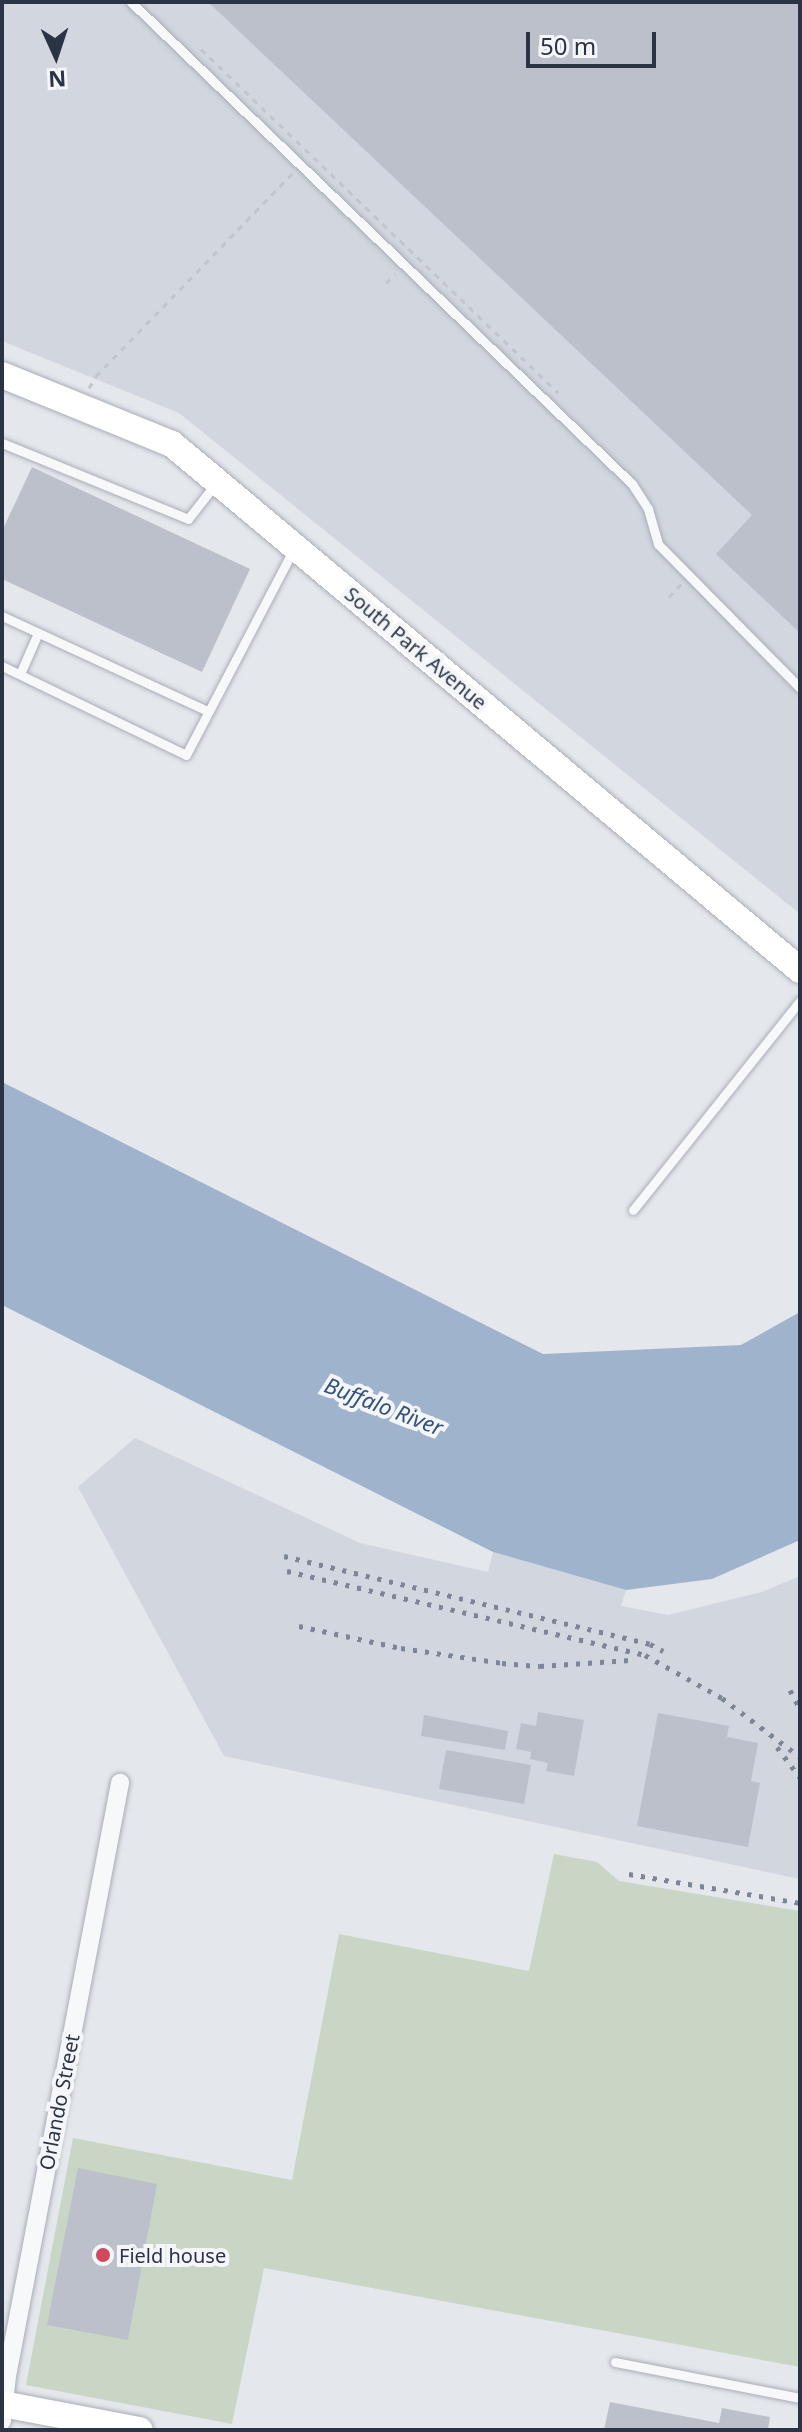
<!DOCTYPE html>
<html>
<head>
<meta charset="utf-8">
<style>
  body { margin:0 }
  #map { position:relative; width:802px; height:2432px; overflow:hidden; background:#e4e7ec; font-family:"Noto Sans",sans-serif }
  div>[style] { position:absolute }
  .built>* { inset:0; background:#d2d6de }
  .green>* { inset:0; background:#c9d6c5 }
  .water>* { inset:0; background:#9fb4cc }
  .building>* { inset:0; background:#bbc0ca }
  .path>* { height:3px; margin-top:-1.5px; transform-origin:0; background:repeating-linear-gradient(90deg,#c2c5cb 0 6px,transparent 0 12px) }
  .roads { filter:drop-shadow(0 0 2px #a9aeb7) drop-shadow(0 0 2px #a9aeb7) }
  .lane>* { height:9px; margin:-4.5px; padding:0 4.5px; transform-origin:4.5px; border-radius:4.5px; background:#f7f8fa }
  .street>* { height:18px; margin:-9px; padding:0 9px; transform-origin:9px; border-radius:9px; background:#f7f8fa }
  .secondary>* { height:26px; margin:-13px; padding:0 13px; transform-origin:13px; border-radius:13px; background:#fff }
  .rail>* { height:5px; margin-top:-2.5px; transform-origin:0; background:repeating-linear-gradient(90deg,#7d8696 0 4px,transparent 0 12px) }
  .dots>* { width:22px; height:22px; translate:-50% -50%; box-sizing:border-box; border:4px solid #f4f6f9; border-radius:50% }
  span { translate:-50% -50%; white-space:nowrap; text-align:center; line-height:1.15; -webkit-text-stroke:8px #f4f6f9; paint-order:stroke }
  .street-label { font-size:20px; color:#2b3445 }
  .poi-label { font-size:20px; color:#2b3445 }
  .left { translate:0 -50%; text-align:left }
  .water-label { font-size:22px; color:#34527a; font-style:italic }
  .frame { position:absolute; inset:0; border:4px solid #2b3445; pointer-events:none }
  .north { position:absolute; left:16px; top:16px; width:80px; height:80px; -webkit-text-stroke:6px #f4f6f9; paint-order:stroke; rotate:177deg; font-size:22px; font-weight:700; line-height:32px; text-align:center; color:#2b3445 }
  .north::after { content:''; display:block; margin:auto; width:28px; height:36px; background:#2b3445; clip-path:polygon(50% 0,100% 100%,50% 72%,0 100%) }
  .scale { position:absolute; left:526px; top:32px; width:130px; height:36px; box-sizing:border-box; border:4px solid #2b3445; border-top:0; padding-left:10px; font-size:24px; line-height:28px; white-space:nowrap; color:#2b3445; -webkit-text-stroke:6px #f4f6f9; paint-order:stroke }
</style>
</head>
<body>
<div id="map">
  <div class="built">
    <div style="clip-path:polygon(2px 2px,800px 2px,800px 914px,179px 413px,2px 341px)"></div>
    <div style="clip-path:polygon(135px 1438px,360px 1543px,488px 1572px,493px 1552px,626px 1590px,621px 1606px,668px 1615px,762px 1592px,800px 1576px,800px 1879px,224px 1756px,78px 1487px)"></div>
  </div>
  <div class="green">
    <div style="clip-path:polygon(554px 1854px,597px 1862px,619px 1881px,800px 1911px,800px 2367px,264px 2268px,232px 2424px,26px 2385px,73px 2138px,292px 2180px,339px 1934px,529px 1971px)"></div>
  </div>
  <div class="water">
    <div style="clip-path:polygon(2px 1082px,543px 1354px,741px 1345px,800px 1312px,800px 1540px,712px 1579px,626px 1590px,493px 1552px,2px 1305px)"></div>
  </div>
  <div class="building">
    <div style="clip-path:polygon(208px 2px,800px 2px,800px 633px,716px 554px,752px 515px)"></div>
    <div style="clip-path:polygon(32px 467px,250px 569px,202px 672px,2px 579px,2px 531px)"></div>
    <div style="clip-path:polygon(538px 1712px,584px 1720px,574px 1776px,546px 1771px,548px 1763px,530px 1759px,531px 1752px,516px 1749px,521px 1723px,536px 1726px)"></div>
    <div style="clip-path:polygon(658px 1713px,729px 1726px,727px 1737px,758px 1743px,751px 1781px,760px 1783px,748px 1847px,637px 1826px)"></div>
    <div style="clip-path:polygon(424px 1715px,508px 1731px,505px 1750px,421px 1736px)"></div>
    <div style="clip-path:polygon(446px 1750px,531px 1765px,524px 1804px,439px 1789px)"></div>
    <div style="clip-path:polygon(78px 2168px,157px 2184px,128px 2340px,47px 2325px)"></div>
    <div style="clip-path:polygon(610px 2402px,719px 2423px,722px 2408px,770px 2417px,768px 2430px,604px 2430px)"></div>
  </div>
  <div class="path">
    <div style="left:201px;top:49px;width:496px;rotate:43.9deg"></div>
    <div style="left:386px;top:283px;width:13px;rotate:-45deg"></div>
    <div style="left:89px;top:388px;width:14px;rotate:-60deg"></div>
    <div style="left:96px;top:376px;width:283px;rotate:-45.9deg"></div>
    <div style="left:669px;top:597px;width:18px;rotate:-47deg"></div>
  </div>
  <div class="roads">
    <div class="lane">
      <div style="left:131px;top:2px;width:695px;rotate:43.89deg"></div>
      <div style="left:632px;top:484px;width:30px;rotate:57deg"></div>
      <div style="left:648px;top:509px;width:36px;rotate:74deg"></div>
      <div style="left:658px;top:544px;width:202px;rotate:45.4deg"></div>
      <div style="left:2px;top:443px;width:201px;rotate:22.2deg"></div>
      <div style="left:188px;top:519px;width:46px;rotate:-52.1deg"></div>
      <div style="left:2px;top:616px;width:227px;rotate:24.8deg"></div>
      <div style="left:2px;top:666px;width:204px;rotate:25.8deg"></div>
      <div style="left:186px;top:755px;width:231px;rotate:-62.4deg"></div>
      <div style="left:20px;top:674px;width:45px;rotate:-66.3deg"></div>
      <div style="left:633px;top:1210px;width:268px;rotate:-51.4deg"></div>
      <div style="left:615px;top:2362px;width:188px;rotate:11deg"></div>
    </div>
    <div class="street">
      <div style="left:2px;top:2421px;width:45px;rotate:-83.7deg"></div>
      <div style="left:7px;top:2376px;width:604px;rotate:-79.21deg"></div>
    </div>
    <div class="secondary">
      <div style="left:2px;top:375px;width:183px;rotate:22.1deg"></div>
      <div style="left:172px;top:444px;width:819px;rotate:39.95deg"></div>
      <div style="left:2px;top:2404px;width:140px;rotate:10.7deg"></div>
    </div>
  </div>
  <div class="rail">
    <div style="left:284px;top:1556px;width:376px;rotate:13.5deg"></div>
    <div style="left:650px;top:1644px;width:15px;rotate:28deg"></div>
    <div style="left:287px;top:1571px;width:368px;rotate:13.2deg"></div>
    <div style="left:645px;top:1655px;width:88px;rotate:29.2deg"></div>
    <div style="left:722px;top:1698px;width:98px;rotate:37.1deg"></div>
    <div style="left:299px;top:1626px;width:104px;rotate:12.2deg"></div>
    <div style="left:401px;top:1648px;width:102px;rotate:8.4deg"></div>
    <div style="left:502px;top:1663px;width:38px;rotate:5deg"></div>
    <div style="left:540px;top:1666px;width:90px;rotate:-3.8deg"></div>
    <div style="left:790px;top:1690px;width:21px;rotate:62deg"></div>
    <div style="left:777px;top:1747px;width:39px;rotate:53deg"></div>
    <div style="left:629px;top:1874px;width:173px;rotate:9.6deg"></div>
  </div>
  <div class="dots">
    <div style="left:103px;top:2255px;background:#d1495b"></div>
  </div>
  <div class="street-label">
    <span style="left:416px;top:648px;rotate:40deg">South Park Avenue</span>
    <span style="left:59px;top:2102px;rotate:-79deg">Orlando Street</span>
  </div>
  <div class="poi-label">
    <span class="left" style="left:119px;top:2255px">Field house</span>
  </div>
  <div class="water-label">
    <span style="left:384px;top:1406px;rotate:21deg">Buffalo River</span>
  </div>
  <div class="frame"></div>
  <div class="north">N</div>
  <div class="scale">50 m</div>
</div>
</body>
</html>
